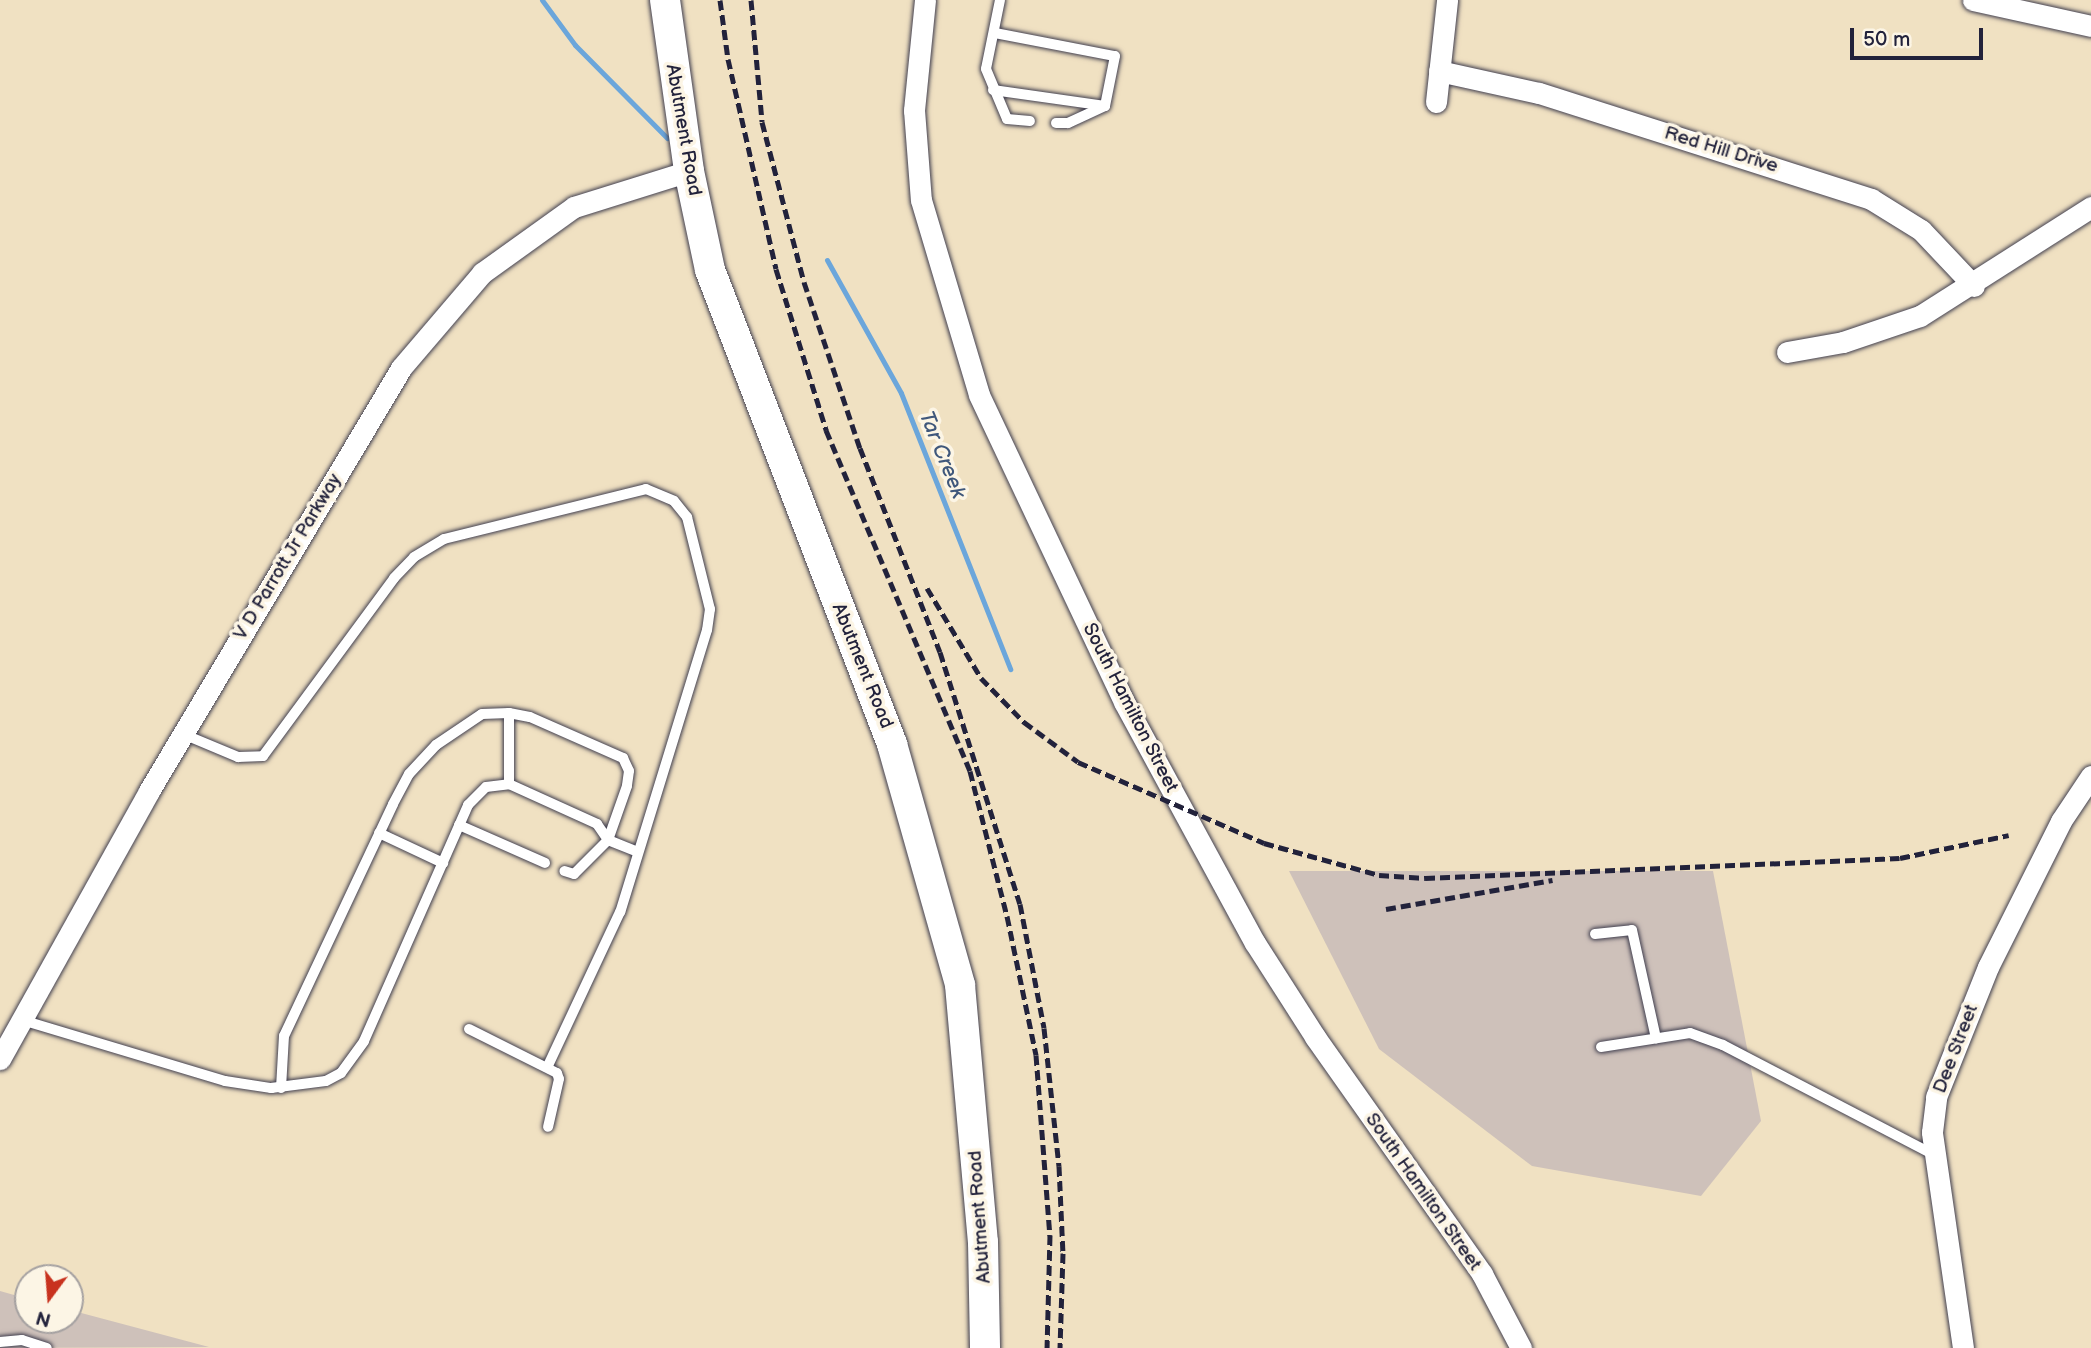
<!DOCTYPE html>
<html>
<head>
<meta charset="utf-8">
<style>
  body { margin:0 }
  #map { position:relative; width:2091px; height:1348px; overflow:hidden; background:#f0e1c2; font-family:"Balsamiq Sans",sans-serif }
  div>[style] { position:absolute }
  .industrial>* { inset:0; background:#cec1ba }
  .stream>* { height:5px; margin:-2.5px; padding:0 2.5px; transform-origin:2.5px; border-radius:2.5px; background:#6ba6db }
  .roads { filter:drop-shadow(0 0 2px #413f4f) drop-shadow(0 0 2px #413f4f) }
  .lane>* { height:10px; margin:-5px; padding:0 5px; transform-origin:5px; border-radius:5px; background:#fff }
  .street>* { height:21px; margin:-10.5px; padding:0 10.5px; transform-origin:10.5px; border-radius:10.5px; background:#fff }
  .secondary>* { height:30px; margin:-15px; padding:0 15px; transform-origin:15px; border-radius:15px; background:#fff }
  .rail>* { height:5px; margin-top:-2.5px; transform-origin:0; background:repeating-linear-gradient(90deg,#22223b 0 10px,transparent 0 15px) }
  span { translate:-50% -50%; white-space:nowrap; text-align:center; line-height:1.15; -webkit-text-stroke:7px #fcf5e5; paint-order:stroke }
  .street-label { font-size:19px; color:#22223b }
  .water-label { font-size:21px; color:#3f577b; font-style:italic }
  .north { position:absolute; left:14px; top:1264px; width:70px; height:70px; box-sizing:border-box; background:#fcf5e5; border:2px solid #a5a1a1; border-radius:50%; rotate:196deg; font-size:19px; font-weight:700; line-height:28px; text-align:center; color:#22223b }
  .north::after { content:''; display:block; margin:auto; width:24px; height:32px; background:#c8321e; clip-path:polygon(50% 0,100% 100%,50% 72%,0 100%) }
  .scale { position:absolute; left:1850px; top:28px; width:133px; height:32px; box-sizing:border-box; border:4px solid #22223b; border-top:0; padding-left:9px; font-size:21px; line-height:24px; white-space:nowrap; color:#22223b; -webkit-text-stroke:5px #fcf5e5; paint-order:stroke }
</style>
</head>
<body>
<div id="map">
  <div class="industrial">
    <div style="clip-path:polygon(1289px 871px,1713px 871px,1761px 1121px,1701px 1196px,1532px 1166px,1379px 1049px)"></div>
    <div style="clip-path:polygon(0 1291px,28px 1299px,28px 1320px,70px 1320px,70px 1310px,209px 1347px,0 1348px)"></div>
  </div>
  <div class="stream">
    <div style="left:542px;top:0;width:56px;rotate:53.7deg"></div>
    <div style="left:575px;top:45px;width:131px;rotate:45.3deg"></div>
    <div style="left:827px;top:260px;width:152px;rotate:60.9deg"></div>
    <div style="left:901px;top:393px;width:297px;rotate:68.4deg"></div>
  </div>
  <div class="roads">
    <div class="lane">
      <div style="left:1000px;top:0;width:70px;rotate:101.5deg"></div>
      <div style="left:986px;top:69px;width:54px;rotate:67.2deg"></div>
      <div style="left:1007px;top:119px;width:23px;rotate:5deg"></div>
      <div style="left:995px;top:33px;width:122px;rotate:10.9deg"></div>
      <div style="left:1115px;top:56px;width:51px;rotate:101.3deg"></div>
      <div style="left:1105px;top:106px;width:41px;rotate:155.3deg"></div>
      <div style="left:1068px;top:123px;width:12px;rotate:180deg"></div>
      <div style="left:993px;top:90px;width:113px;rotate:8.1deg"></div>
      <div style="left:509px;top:713px;width:71px;rotate:90deg"></div>
      <div style="left:509px;top:784px;width:97px;rotate:24.4deg"></div>
      <div style="left:597px;top:824px;width:19px;rotate:55deg"></div>
      <div style="left:608px;top:840px;width:32px;rotate:22deg"></div>
      <div style="left:183px;top:734px;width:60px;rotate:22.7deg"></div>
      <div style="left:238px;top:757px;width:25px;rotate:-2deg"></div>
      <div style="left:263px;top:756px;width:221px;rotate:-53.6deg"></div>
      <div style="left:394px;top:578px;width:29px;rotate:-46deg"></div>
      <div style="left:414px;top:557px;width:35px;rotate:-31deg"></div>
      <div style="left:444px;top:539px;width:208px;rotate:-13.9deg"></div>
      <div style="left:646px;top:489px;width:30px;rotate:23deg"></div>
      <div style="left:674px;top:501px;width:21px;rotate:51deg"></div>
      <div style="left:687px;top:517px;width:95px;rotate:76deg"></div>
      <div style="left:710px;top:609px;width:21px;rotate:98deg"></div>
      <div style="left:707px;top:630px;width:295px;rotate:107.1deg"></div>
      <div style="left:620px;top:912px;width:170px;rotate:115.1deg"></div>
      <div style="left:459px;top:825px;width:94px;rotate:23.8deg"></div>
      <div style="left:379px;top:833px;width:71px;rotate:25.1deg"></div>
      <div style="left:1595px;top:934px;width:37px;rotate:-6deg"></div>
      <div style="left:1632px;top:930px;width:111px;rotate:77.5deg"></div>
      <div style="left:22px;top:1020px;width:212px;rotate:16.7deg"></div>
      <div style="left:225px;top:1081px;width:47px;rotate:8.7deg"></div>
      <div style="left:271px;top:1088px;width:55px;rotate:-7.3deg"></div>
      <div style="left:326px;top:1081px;width:17px;rotate:-28deg"></div>
      <div style="left:341px;top:1073px;width:39px;rotate:-54deg"></div>
      <div style="left:364px;top:1041px;width:258px;rotate:-66.2deg"></div>
      <div style="left:468px;top:805px;width:25px;rotate:-45deg"></div>
      <div style="left:486px;top:787px;width:23px;rotate:-7deg"></div>
      <div style="left:469px;top:1029px;width:98px;rotate:26.6deg"></div>
      <div style="left:557px;top:1073px;width:6px;rotate:72deg"></div>
      <div style="left:559px;top:1079px;width:49px;rotate:102.9deg"></div>
      <div style="left:1601px;top:1047px;width:90px;rotate:-8.9deg"></div>
      <div style="left:1690px;top:1033px;width:35px;rotate:20deg"></div>
      <div style="left:1723px;top:1045px;width:240px;rotate:27.5deg"></div>
      <div style="left:281px;top:1088px;width:52px;rotate:-86.7deg"></div>
      <div style="left:284px;top:1036px;width:256px;rotate:-64.8deg"></div>
      <div style="left:393px;top:804px;width:34px;rotate:-62deg"></div>
      <div style="left:409px;top:774px;width:40px;rotate:-47deg"></div>
      <div style="left:436px;top:745px;width:55px;rotate:-34deg"></div>
      <div style="left:482px;top:714px;width:27px;rotate:-2deg"></div>
      <div style="left:509px;top:713px;width:21px;rotate:11deg"></div>
      <div style="left:530px;top:717px;width:102px;rotate:23.8deg"></div>
      <div style="left:623px;top:758px;width:14px;rotate:65deg"></div>
      <div style="left:629px;top:771px;width:15px;rotate:98deg"></div>
      <div style="left:627px;top:786px;width:57px;rotate:109.4deg"></div>
      <div style="left:608px;top:840px;width:48px;rotate:135deg"></div>
      <div style="left:574px;top:874px;width:10px;rotate:-163deg"></div>
      <div style="left:0;top:1342px;width:22px;rotate:-5deg"></div>
      <div style="left:22px;top:1340px;width:26px;rotate:18deg"></div>
    </div>
    <div class="street">
      <div style="left:925px;top:0;width:111px;rotate:95.7deg"></div>
      <div style="left:914px;top:110px;width:90px;rotate:85.6deg"></div>
      <div style="left:921px;top:200px;width:203px;rotate:73.4deg"></div>
      <div style="left:979px;top:395px;width:340px;rotate:64.7deg"></div>
      <div style="left:1124px;top:702px;width:274px;rotate:61.5deg"></div>
      <div style="left:1255px;top:943px;width:112px;rotate:57.4deg"></div>
      <div style="left:1315px;top:1037px;width:290px;rotate:54.8deg"></div>
      <div style="left:1482px;top:1274px;width:84px;rotate:62.2deg"></div>
      <div style="left:1973px;top:0;width:121px;rotate:12.4deg"></div>
      <div style="left:1439px;top:71px;width:102px;rotate:12.4deg"></div>
      <div style="left:1539px;top:93px;width:349px;rotate:17.7deg"></div>
      <div style="left:1871px;top:199px;width:59px;rotate:31.8deg"></div>
      <div style="left:1921px;top:230px;width:77px;rotate:46.6deg"></div>
      <div style="left:1436px;top:102px;width:103px;rotate:-83.8deg"></div>
      <div style="left:1787px;top:352px;width:57px;rotate:-10.1deg"></div>
      <div style="left:1843px;top:342px;width:81px;rotate:-18.7deg"></div>
      <div style="left:1920px;top:316px;width:203px;rotate:-32.5deg"></div>
      <div style="left:0;top:1059px;width:307px;rotate:-60.9deg"></div>
      <div style="left:149px;top:791px;width:492px;rotate:-59.2deg"></div>
      <div style="left:401px;top:368px;width:125px;rotate:-49.5deg"></div>
      <div style="left:482px;top:273px;width:113px;rotate:-35.7deg"></div>
      <div style="left:574px;top:207px;width:121px;rotate:-17.4deg"></div>
      <div style="left:1963px;top:1348px;width:218px;rotate:-98.2deg"></div>
      <div style="left:1932px;top:1132px;width:35px;rotate:-83deg"></div>
      <div style="left:1936px;top:1097px;width:140px;rotate:-68.2deg"></div>
      <div style="left:1988px;top:967px;width:163px;rotate:-63.4deg"></div>
      <div style="left:2061px;top:821px;width:54px;rotate:-56.3deg"></div>
    </div>
    <div class="secondary">
      <div style="left:665px;top:0;width:173px;rotate:82deg"></div>
      <div style="left:689px;top:171px;width:101px;rotate:78deg"></div>
      <div style="left:710px;top:270px;width:508px;rotate:68.99deg"></div>
      <div style="left:892px;top:744px;width:250px;rotate:74.2deg"></div>
      <div style="left:960px;top:985px;width:258px;rotate:84.9deg"></div>
      <div style="left:983px;top:1242px;width:106px;rotate:88.9deg"></div>
    </div>
  </div>
  <div class="rail">
    <div style="left:720px;top:0;width:60px;rotate:82.3deg"></div>
    <div style="left:728px;top:59px;width:215px;rotate:77.1deg"></div>
    <div style="left:776px;top:269px;width:169px;rotate:72.7deg"></div>
    <div style="left:826px;top:430px;width:370px;rotate:67.1deg"></div>
    <div style="left:970px;top:771px;width:150px;rotate:75.7deg"></div>
    <div style="left:1007px;top:916px;width:142px;rotate:78.2deg"></div>
    <div style="left:1036px;top:1055px;width:181px;rotate:85.6deg"></div>
    <div style="left:1050px;top:1235px;width:113px;rotate:91.5deg"></div>
    <div style="left:751px;top:0;width:122px;rotate:84.8deg"></div>
    <div style="left:762px;top:122px;width:165px;rotate:75.3deg"></div>
    <div style="left:804px;top:282px;width:175px;rotate:71.4deg"></div>
    <div style="left:860px;top:448px;width:219px;rotate:68.6deg"></div>
    <div style="left:940px;top:652px;width:264px;rotate:72.4deg"></div>
    <div style="left:1020px;top:904px;width:126px;rotate:79deg"></div>
    <div style="left:1044px;top:1028px;width:139px;rotate:83.8deg"></div>
    <div style="left:1059px;top:1166px;width:87px;rotate:87.4deg"></div>
    <div style="left:1063px;top:1253px;width:95px;rotate:91.8deg"></div>
    <div style="left:927px;top:588px;width:105px;rotate:59deg"></div>
    <div style="left:981px;top:678px;width:62px;rotate:45.7deg"></div>
    <div style="left:1024px;top:722px;width:67px;rotate:36.5deg"></div>
    <div style="left:1078px;top:762px;width:203px;rotate:23.5deg"></div>
    <div style="left:1264px;top:843px;width:119px;rotate:15.5deg"></div>
    <div style="left:1379px;top:875px;width:46px;rotate:3.7deg"></div>
    <div style="left:1425px;top:878px;width:475px;rotate:-2.4deg"></div>
    <div style="left:1900px;top:858px;width:111px;rotate:-11.9deg"></div>
    <div style="left:1386px;top:909px;width:169px;rotate:-9.9deg"></div>
  </div>
  <div class="street-label">
    <span style="left:683px;top:130px;rotate:80deg">Abutment Road</span>
    <span style="left:1721px;top:150px;rotate:17deg">Red Hill Drive</span>
    <span style="left:288px;top:557px;rotate:-59deg">V D Parrott Jr Parkway</span>
    <span style="left:862px;top:666px;rotate:68deg">Abutment Road</span>
    <span style="left:1130px;top:708px;rotate:63deg">South Hamilton Street</span>
    <span style="left:1956px;top:1049px;rotate:-69deg">Dee Street</span>
    <span style="left:1423px;top:1192px;rotate:55deg">South Hamilton Street</span>
    <span style="left:980px;top:1217px;rotate:-94deg">Abutment Road</span>
  </div>
  <div class="water-label">
    <span style="left:942px;top:455px;rotate:68deg">Tar Creek</span>
  </div>
  <div class="north">N</div>
  <div class="scale">50 m</div>
</div>
</body>
</html>
